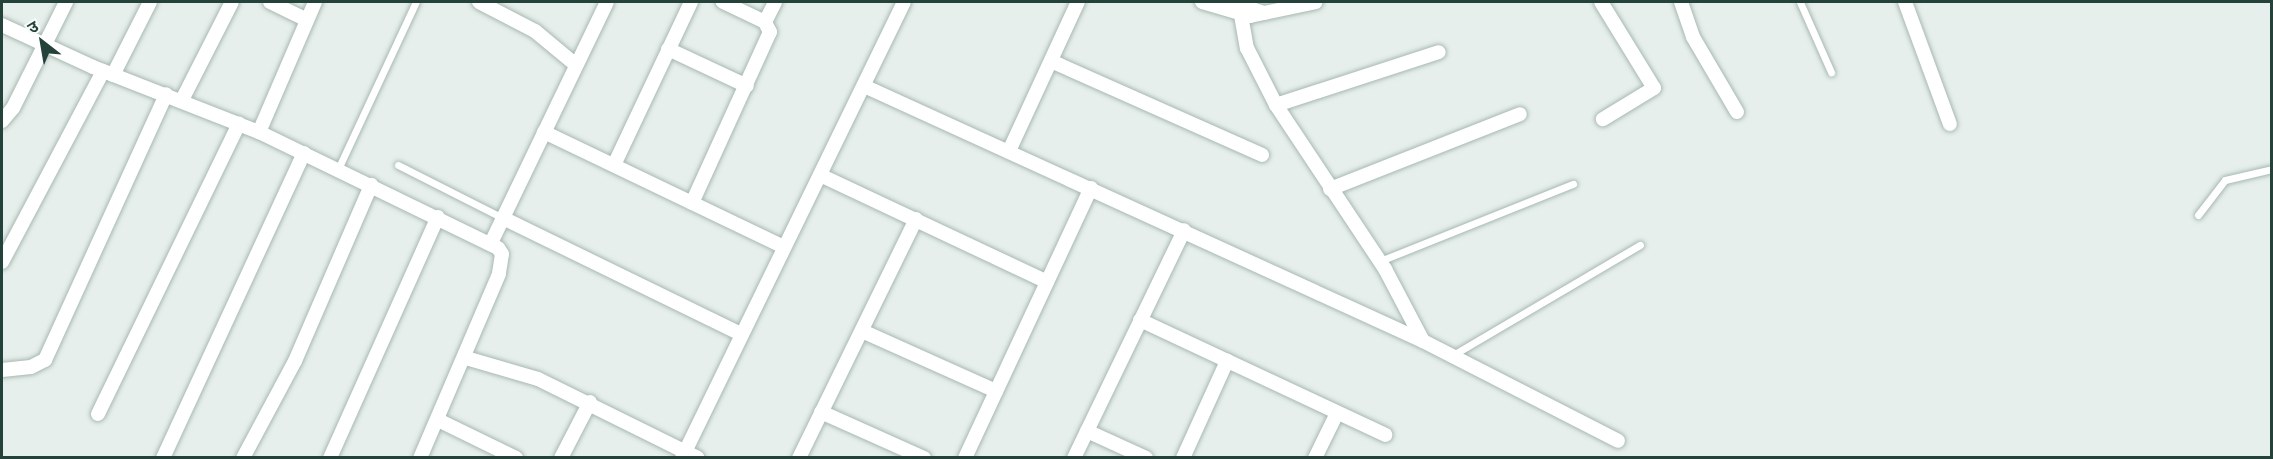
<!DOCTYPE html>
<html>
<head>
<meta charset="utf-8">
<style>
  body { margin:0 }
  #map { position:relative; width:2273px; height:459px; overflow:hidden; background:#e6efeb; font-family:"PT Sans","Noto Sans Devanagari",sans-serif }
  div>[style] { position:absolute }
  .roads { filter:drop-shadow(0 0 2px #a8b8b2) drop-shadow(0 0 2px #a8b8b2) }
  .service>* { height:7px; margin:-3.5px; padding:0 3.5px; transform-origin:3.5px; border-radius:3.5px; background:#fff }
  .minor>* { height:14px; margin:-7px; padding:0 7px; transform-origin:7px; border-radius:7px; background:#fff }
  span { translate:-50% -50%; white-space:nowrap; text-align:center; line-height:1.15; -webkit-text-stroke:5px #f7fbf9; paint-order:stroke }
  .frame { position:absolute; inset:0; border:3px solid #24423a; pointer-events:none }
  .north { position:absolute; left:12px; top:12px; width:60px; height:60px; -webkit-text-stroke:4px #f7fbf9; paint-order:stroke; rotate:329deg; font-size:16px; font-weight:700; line-height:24px; text-align:center; color:#24423a }
  .north::after { content:''; display:block; margin:auto; width:21px; height:27px; background:#24423a; clip-path:polygon(50% 0,100% 100%,50% 72%,0 100%) }
</style>
</head>
<body>
<div id="map">
  <div class="roads">
    <div class="service">
      <div style="left:1800px;top:2px;width:77px;rotate:66.1deg"></div>
      <div style="left:398px;top:165px;width:118px;rotate:26.8deg"></div>
      <div style="left:338px;top:169px;width:184px;rotate:-65deg"></div>
      <div style="left:2198px;top:215px;width:44px;rotate:-52.4deg"></div>
      <div style="left:2225px;top:180px;width:48px;rotate:-13.2deg"></div>
      <div style="left:1380px;top:261px;width:208px;rotate:-21.8deg"></div>
      <div style="left:1453px;top:355px;width:217px;rotate:-30.5deg"></div>
    </div>
    <div class="minor">
      <div style="left:270px;top:2px;width:41px;rotate:25.9deg"></div>
      <div style="left:479px;top:2px;width:63px;rotate:27.4deg"></div>
      <div style="left:535px;top:31px;width:53px;rotate:39.7deg"></div>
      <div style="left:1202px;top:2px;width:50px;rotate:16.3deg"></div>
      <div style="left:1250px;top:16px;width:67px;rotate:-12deg"></div>
      <div style="left:1232px;top:2px;width:34px;rotate:19deg"></div>
      <div style="left:1601px;top:2px;width:101px;rotate:58.4deg"></div>
      <div style="left:1654px;top:88px;width:60px;rotate:148.7deg"></div>
      <div style="left:1681px;top:2px;width:37px;rotate:71deg"></div>
      <div style="left:1693px;top:37px;width:87px;rotate:59.6deg"></div>
      <div style="left:1905px;top:2px;width:130px;rotate:69.8deg"></div>
      <div style="left:1241px;top:15px;width:34px;rotate:80deg"></div>
      <div style="left:1247px;top:48px;width:64px;rotate:63deg"></div>
      <div style="left:1276px;top:105px;width:197px;rotate:56.4deg"></div>
      <div style="left:1385px;top:269px;width:81px;rotate:62.2deg"></div>
      <div style="left:765px;top:22px;width:22px;rotate:-63deg"></div>
      <div style="left:2px;top:25px;width:100px;rotate:24.8deg"></div>
      <div style="left:93px;top:67px;width:178px;rotate:21.4deg"></div>
      <div style="left:259px;top:132px;width:266px;rotate:25.9deg"></div>
      <div style="left:498px;top:248px;width:7px;rotate:56deg"></div>
      <div style="left:502px;top:254px;width:20px;rotate:99deg"></div>
      <div style="left:499px;top:274px;width:200px;rotate:113.2deg"></div>
      <div style="left:668px;top:49px;width:87px;rotate:25.1deg"></div>
      <div style="left:1051px;top:61px;width:231px;rotate:24deg"></div>
      <div style="left:113px;top:75px;width:82px;rotate:-63.1deg"></div>
      <div style="left:864px;top:86px;width:614px;rotate:24.52deg"></div>
      <div style="left:1423px;top:341px;width:219px;rotate:27.1deg"></div>
      <div style="left:182px;top:100px;width:110px;rotate:-63deg"></div>
      <div style="left:1276px;top:105px;width:171px;rotate:-18deg"></div>
      <div style="left:2px;top:121px;width:17px;rotate:-50deg"></div>
      <div style="left:13px;top:108px;width:119px;rotate:-63.4deg"></div>
      <div style="left:259px;top:132px;width:142px;rotate:-66.7deg"></div>
      <div style="left:544px;top:132px;width:266px;rotate:25.6deg"></div>
      <div style="left:1009px;top:151px;width:164px;rotate:-65.2deg"></div>
      <div style="left:614px;top:165px;width:180px;rotate:-64.7deg"></div>
      <div style="left:820px;top:175px;width:251px;rotate:25.2deg"></div>
      <div style="left:1330px;top:189px;width:204px;rotate:-21.5deg"></div>
      <div style="left:692px;top:203px;width:188px;rotate:-65.5deg"></div>
      <div style="left:770px;top:32px;width:11px;rotate:-117deg"></div>
      <div style="left:765px;top:22px;width:47px;rotate:-154.5deg"></div>
      <div style="left:503px;top:218px;width:265px;rotate:26deg"></div>
      <div style="left:491px;top:243px;width:267px;rotate:-64.3deg"></div>
      <div style="left:2px;top:262px;width:216px;rotate:-62.1deg"></div>
      <div style="left:1140px;top:320px;width:271px;rotate:25.1deg"></div>
      <div style="left:862px;top:331px;width:147px;rotate:24.1deg"></div>
      <div style="left:466px;top:358px;width:75px;rotate:16.3deg"></div>
      <div style="left:538px;top:379px;width:178px;rotate:26.3deg"></div>
      <div style="left:2px;top:370px;width:29px;rotate:-6deg"></div>
      <div style="left:31px;top:367px;width:16px;rotate:-27deg"></div>
      <div style="left:45px;top:360px;width:292px;rotate:-65.5deg"></div>
      <div style="left:821px;top:412px;width:113px;rotate:24.1deg"></div>
      <div style="left:98px;top:414px;width:323px;rotate:-64.1deg"></div>
      <div style="left:438px;top:420px;width:87px;rotate:26deg"></div>
      <div style="left:1087px;top:431px;width:65px;rotate:24.6deg"></div>
      <div style="left:163px;top:458px;width:336px;rotate:-65.2deg"></div>
      <div style="left:243px;top:458px;width:110px;rotate:-61.8deg"></div>
      <div style="left:295px;top:361px;width:192px;rotate:-66.6deg"></div>
      <div style="left:330px;top:458px;width:264px;rotate:-65.9deg"></div>
      <div style="left:561px;top:458px;width:63px;rotate:-62.6deg"></div>
      <div style="left:682px;top:458px;width:507px;rotate:-64.04deg"></div>
      <div style="left:799px;top:458px;width:266px;rotate:-63.9deg"></div>
      <div style="left:965px;top:458px;width:298px;rotate:-65deg"></div>
      <div style="left:1074px;top:458px;width:253px;rotate:-64.2deg"></div>
      <div style="left:1183px;top:458px;width:107px;rotate:-65.6deg"></div>
      <div style="left:1315px;top:458px;width:50px;rotate:-63.9deg"></div>
    </div>
  </div>
  <div class="frame"></div>
  <div class="north">उ</div>
</div>
</body>
</html>
